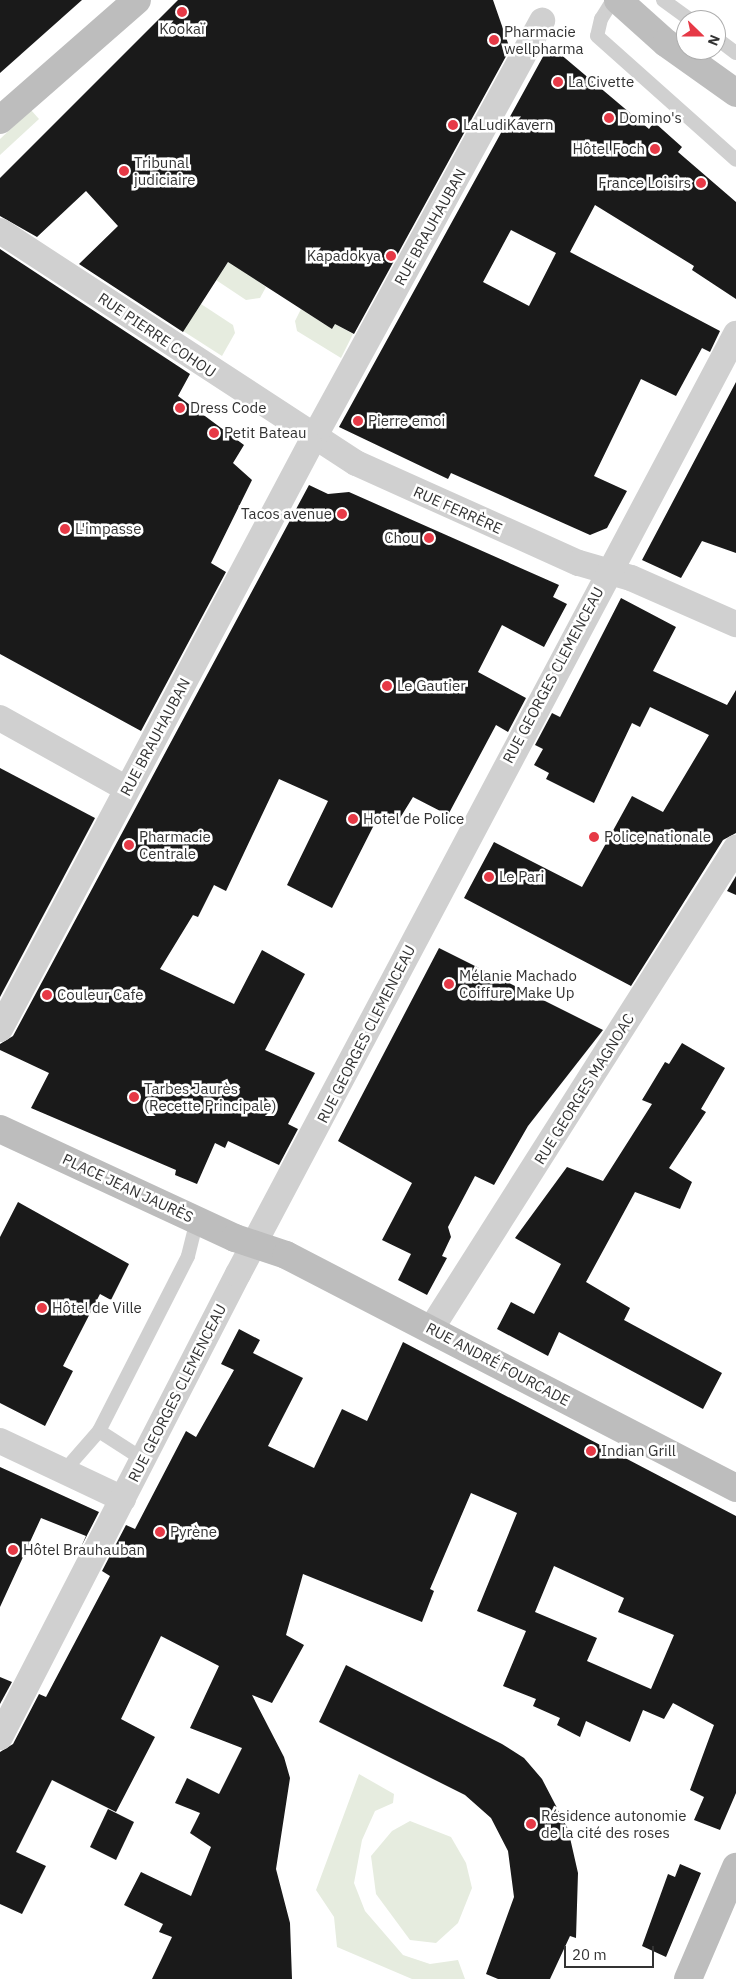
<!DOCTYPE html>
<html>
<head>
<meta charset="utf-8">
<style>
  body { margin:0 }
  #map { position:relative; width:736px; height:1979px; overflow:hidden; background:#fff; font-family:"IBM Plex Sans",sans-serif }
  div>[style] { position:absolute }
  .green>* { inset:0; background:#e6ecdf }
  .building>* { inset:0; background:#1a1a1a }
  .lane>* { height:14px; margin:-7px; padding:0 7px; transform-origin:7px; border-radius:7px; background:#d0d0d0 }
  .street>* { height:26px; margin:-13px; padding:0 13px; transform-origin:13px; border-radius:13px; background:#d0d0d0 }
  .secondary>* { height:28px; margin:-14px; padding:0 14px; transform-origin:14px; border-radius:14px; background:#bdbdbd }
  .dots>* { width:14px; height:14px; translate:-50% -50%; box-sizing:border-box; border:2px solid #fff; border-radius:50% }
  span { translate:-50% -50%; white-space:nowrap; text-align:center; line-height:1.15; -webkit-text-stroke:5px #fff; paint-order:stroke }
  .poi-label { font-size:15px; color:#333 }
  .left { translate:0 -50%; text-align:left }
  .right { translate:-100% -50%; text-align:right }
  .street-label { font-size:15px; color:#333 }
  .north { position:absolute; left:676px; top:10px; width:50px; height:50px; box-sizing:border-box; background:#fff; border:1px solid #adadad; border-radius:50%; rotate:112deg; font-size:14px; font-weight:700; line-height:20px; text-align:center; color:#333 }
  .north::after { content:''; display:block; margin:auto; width:18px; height:22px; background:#e63946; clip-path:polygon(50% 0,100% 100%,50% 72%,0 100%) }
  .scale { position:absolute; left:564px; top:1946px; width:90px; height:22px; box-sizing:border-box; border:2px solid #333; border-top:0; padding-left:6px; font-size:15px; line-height:18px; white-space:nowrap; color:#333; -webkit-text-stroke:4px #fff; paint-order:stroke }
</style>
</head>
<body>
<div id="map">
  <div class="green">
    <div style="clip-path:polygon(31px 110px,39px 119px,0 155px,0 139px)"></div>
    <div style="clip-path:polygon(229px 261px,266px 287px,260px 298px,246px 300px,216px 280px)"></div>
    <div style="clip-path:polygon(201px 304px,233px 325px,235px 333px,222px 356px,183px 331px)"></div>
    <div style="clip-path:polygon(301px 309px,332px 329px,335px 324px,353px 334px,341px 358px,297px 331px,295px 321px)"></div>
    <div style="clip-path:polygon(359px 1774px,394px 1794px,393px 1803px,375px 1811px,362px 1840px,354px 1883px,365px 1911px,403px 1955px,430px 1964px,458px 1960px,465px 1979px,412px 1979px,337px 1947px,334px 1917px,316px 1890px)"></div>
    <div style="clip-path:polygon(410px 1821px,451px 1837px,466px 1863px,472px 1888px,458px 1923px,436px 1943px,410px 1940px,376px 1894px,371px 1856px,392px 1831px)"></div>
  </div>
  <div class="building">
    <div style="clip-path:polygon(0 0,82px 0,0 73px)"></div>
    <div style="clip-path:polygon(178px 0,493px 0,510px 49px,354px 334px,335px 324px,332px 329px,228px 262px,183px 332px,79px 264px,118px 226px,86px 191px,37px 237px,0 216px,0 178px)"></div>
    <div style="clip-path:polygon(evenodd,545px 53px,559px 53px,649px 129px,654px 122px,682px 147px,678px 152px,736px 202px,736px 299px,692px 270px,694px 266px,595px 205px,570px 252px,720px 331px,710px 352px,702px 348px,676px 396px,641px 379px,594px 476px,627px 491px,607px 528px,590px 535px,451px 473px,448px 479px,339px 427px,545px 53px,511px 230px,556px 253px,529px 306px,483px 282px,511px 230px)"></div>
    <div style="clip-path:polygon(0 249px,190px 374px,178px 396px,244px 445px,233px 463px,252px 480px,211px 563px,226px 572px,141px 731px,0 654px)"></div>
    <div style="clip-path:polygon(736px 382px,736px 553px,702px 541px,681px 578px,642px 560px)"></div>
    <div style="clip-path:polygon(309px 485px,328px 494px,349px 492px,559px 585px,553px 597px,567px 604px,544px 647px,502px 625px,478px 672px,526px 698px,508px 732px,496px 725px,448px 815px,413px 797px,400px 818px,379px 815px,332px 908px,287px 885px,328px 801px,279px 779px,226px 891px,214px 885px,198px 917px,193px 915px,160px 969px,234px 1004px,262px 950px,305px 974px,265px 1050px,315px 1073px,288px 1124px,298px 1129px,279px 1165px,228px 1141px,225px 1148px,215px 1143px,197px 1184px,175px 1175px,176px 1170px,31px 1108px,49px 1073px,0 1050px,0 1044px,13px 1036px)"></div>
    <div style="clip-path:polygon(621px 598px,676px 627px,653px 671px,727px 705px,736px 690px,736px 833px,723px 840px,631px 986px,464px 898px,494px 842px,582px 887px,632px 796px,663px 812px,709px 735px,650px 707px,640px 727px,632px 723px,594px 803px,546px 779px,549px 773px,534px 765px,543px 749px,535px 745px,552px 713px,560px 717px)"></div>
    <div style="clip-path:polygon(0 768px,95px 818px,0 997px)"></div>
    <div style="clip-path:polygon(736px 876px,736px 895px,727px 891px)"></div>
    <div style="clip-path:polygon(439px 948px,603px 1030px,528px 1126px,494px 1185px,475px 1176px,448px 1227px,451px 1237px,442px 1256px,447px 1258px,427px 1295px,398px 1280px,411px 1254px,382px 1240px,412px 1183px,338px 1141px)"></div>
    <div style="clip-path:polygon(682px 1043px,725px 1068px,701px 1109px,706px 1112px,669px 1168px,692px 1182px,680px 1209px,635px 1192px,586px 1282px,630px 1308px,624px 1320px,722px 1373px,703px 1409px,559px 1332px,548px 1356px,497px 1329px,511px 1302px,534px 1314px,561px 1264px,515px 1238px,567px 1167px,603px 1181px,652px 1104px,642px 1100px,665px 1062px,669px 1064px)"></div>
    <div style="clip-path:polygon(18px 1202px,129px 1264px,111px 1300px,100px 1294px,63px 1366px,73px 1371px,45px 1426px,0 1403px,0 1237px)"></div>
    <div style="clip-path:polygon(evenodd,239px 1329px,260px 1340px,253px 1353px,303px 1378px,268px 1446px,314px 1468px,342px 1409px,367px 1421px,403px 1342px,736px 1516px,736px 1793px,720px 1830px,694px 1820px,704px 1797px,690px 1790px,714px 1725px,673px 1703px,664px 1719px,643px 1710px,630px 1742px,586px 1721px,580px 1737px,557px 1725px,560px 1718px,533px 1706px,536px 1699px,503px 1686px,526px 1631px,477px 1611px,517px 1513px,471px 1493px,430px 1589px,434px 1591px,422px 1622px,303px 1574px,286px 1635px,304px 1645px,272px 1703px,252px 1695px,284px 1757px,290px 1778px,276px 1869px,290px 1923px,292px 1979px,152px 1979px,172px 1937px,159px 1932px,163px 1924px,124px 1905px,141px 1872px,191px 1896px,211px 1847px,190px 1833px,200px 1813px,175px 1803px,187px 1778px,219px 1794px,242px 1748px,190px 1728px,219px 1666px,161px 1636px,121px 1719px,155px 1737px,116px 1812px,52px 1780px,16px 1852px,46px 1866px,22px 1914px,0 1904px,0 1752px,13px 1744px,39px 1694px,46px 1697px,110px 1576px,102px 1571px,126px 1525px,135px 1529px,186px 1431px,196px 1437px,234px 1370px,221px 1364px,239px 1329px,554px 1566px,624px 1598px,618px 1612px,674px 1635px,651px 1689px,587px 1661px,597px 1638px,535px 1612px,554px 1566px)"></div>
    <div style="clip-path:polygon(0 1467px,99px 1512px,80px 1549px,86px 1536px,41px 1518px,0 1607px)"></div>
    <div style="clip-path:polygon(346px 1665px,502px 1744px,524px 1758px,542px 1779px,568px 1829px,578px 1873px,576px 1938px,570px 1936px,550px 1979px,498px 1979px,486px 1974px,514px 1897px,508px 1851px,491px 1818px,465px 1795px,319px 1722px)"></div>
    <div style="clip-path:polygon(0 1677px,12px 1682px,0 1704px)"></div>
    <div style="clip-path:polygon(108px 1809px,134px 1822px,116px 1860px,90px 1847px)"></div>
    <div style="clip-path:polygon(680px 1864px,701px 1873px,666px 1957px,642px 1946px,668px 1874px,675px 1877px)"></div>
  </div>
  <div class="lane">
    <div style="left:613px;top:0;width:22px;rotate:122deg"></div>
    <div style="left:601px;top:19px;width:17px;rotate:103deg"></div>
    <div style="left:597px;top:36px;width:186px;rotate:41.7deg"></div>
    <div style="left:663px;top:0;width:34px;rotate:36deg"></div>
    <div style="left:716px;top:38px;width:25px;rotate:37deg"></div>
    <div style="left:99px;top:1431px;width:54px;rotate:32.8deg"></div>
    <div style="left:64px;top:1471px;width:53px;rotate:-48.8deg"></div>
    <div style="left:99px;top:1431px;width:196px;rotate:-63deg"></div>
    <div style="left:188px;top:1256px;width:37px;rotate:-76deg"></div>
  </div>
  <div class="street">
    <div style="left:0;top:231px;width:425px;rotate:33.1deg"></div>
    <div style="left:356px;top:463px;width:244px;rotate:24.2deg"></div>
    <div style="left:579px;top:563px;width:54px;rotate:16.1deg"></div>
    <div style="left:631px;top:578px;width:115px;rotate:23.7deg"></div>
    <div style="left:317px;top:432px;width:469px;rotate:-61.3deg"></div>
    <div style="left:0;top:718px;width:145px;rotate:29.2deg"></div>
    <div style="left:0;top:1029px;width:661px;rotate:-62.04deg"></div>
    <div style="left:431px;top:1329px;width:570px;rotate:-57.62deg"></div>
    <div style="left:0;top:1441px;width:136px;rotate:25.2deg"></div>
    <div style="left:0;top:1737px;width:521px;rotate:-62.8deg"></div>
    <div style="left:238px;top:1274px;width:1064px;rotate:-62.09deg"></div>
  </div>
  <div class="secondary">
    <div style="left:618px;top:0;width:64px;rotate:41.9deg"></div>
    <div style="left:666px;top:43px;width:86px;rotate:35.5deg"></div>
    <div style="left:0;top:120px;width:182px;rotate:-41.2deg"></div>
    <div style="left:0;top:1129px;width:259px;rotate:24.9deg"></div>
    <div style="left:235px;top:1238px;width:54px;rotate:18.4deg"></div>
    <div style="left:286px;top:1255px;width:507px;rotate:27.37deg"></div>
    <div style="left:688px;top:1979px;width:122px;rotate:-66.8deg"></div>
  </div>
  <div class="dots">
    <div style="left:182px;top:12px;background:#e63946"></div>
    <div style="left:494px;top:40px;background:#e63946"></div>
    <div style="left:558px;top:82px;background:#e63946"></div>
    <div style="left:609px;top:118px;background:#e63946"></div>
    <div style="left:453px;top:125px;background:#e63946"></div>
    <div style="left:655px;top:149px;background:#e63946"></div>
    <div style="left:124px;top:171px;background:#e63946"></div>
    <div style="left:701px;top:183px;background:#e63946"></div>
    <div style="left:391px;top:256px;background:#e63946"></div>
    <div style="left:180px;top:408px;background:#e63946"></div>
    <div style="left:358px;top:421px;background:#e63946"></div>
    <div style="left:214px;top:433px;background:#e63946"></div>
    <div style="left:342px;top:514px;background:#e63946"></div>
    <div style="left:65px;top:529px;background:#e63946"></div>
    <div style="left:429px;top:538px;background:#e63946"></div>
    <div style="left:387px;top:686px;background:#e63946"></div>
    <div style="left:353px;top:819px;background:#e63946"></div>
    <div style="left:594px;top:837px;background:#e63946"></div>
    <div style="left:129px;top:845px;background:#e63946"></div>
    <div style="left:489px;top:877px;background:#e63946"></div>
    <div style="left:449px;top:984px;background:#e63946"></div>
    <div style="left:47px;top:995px;background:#e63946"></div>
    <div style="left:134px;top:1097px;background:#e63946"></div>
    <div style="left:42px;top:1308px;background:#e63946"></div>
    <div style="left:591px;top:1451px;background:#e63946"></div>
    <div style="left:160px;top:1532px;background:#e63946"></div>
    <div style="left:13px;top:1550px;background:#e63946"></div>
    <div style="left:531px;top:1824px;background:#e63946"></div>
  </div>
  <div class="poi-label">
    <span style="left:182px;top:29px">Kookaï</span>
    <span class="left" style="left:504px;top:40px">Pharmacie<br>wellpharma</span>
    <span class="left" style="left:568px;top:82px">La Civette</span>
    <span class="left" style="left:619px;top:118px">Domino's</span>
    <span class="left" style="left:463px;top:125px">LaLudiKavern</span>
    <span class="right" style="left:645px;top:149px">Hôtel Foch</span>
    <span class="left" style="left:134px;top:171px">Tribunal<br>judiciaire</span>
    <span class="right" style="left:691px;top:183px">France Loisirs</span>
    <span class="right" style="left:381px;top:256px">Kapadokya</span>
    <span class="left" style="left:190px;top:408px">Dress Code</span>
    <span class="left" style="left:368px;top:421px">Pierre emoi</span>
    <span class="left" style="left:224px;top:433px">Petit Bateau</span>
    <span class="right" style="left:332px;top:514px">Tacos avenue</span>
    <span class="left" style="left:75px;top:529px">L'impasse</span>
    <span class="right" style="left:419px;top:538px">Chou</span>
    <span class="left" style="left:397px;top:686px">Le Gautier</span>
    <span class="left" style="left:363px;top:819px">Hotel de Police</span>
    <span class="left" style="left:139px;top:845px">Pharmacie<br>Centrale</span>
    <span class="left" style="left:604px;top:837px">Police nationale</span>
    <span class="left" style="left:499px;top:877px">Le Pari</span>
    <span class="left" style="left:459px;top:984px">Mélanie Machado<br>Coiffure Make Up</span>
    <span class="left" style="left:57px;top:995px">Couleur Cafe</span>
    <span class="left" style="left:144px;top:1097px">Tarbes Jaurès<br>(Recette Principale)</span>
    <span class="left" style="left:52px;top:1308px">Hôtel de Ville</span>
    <span class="left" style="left:601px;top:1451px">Indian Grill</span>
    <span class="left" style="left:170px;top:1532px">Pyrène</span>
    <span class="left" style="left:23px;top:1550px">Hôtel Brauhauban</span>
    <span class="left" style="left:541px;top:1824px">Résidence autonomie<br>de la cité des roses</span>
  </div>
  <div class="street-label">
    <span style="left:430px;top:227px;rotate:-61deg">RUE BRAUHAUBAN</span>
    <span style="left:157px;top:335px;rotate:34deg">RUE PIERRE COHOU</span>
    <span style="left:458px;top:510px;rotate:24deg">RUE FERRÈRE</span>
    <span style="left:553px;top:675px;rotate:-62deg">RUE GEORGES CLEMENCEAU</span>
    <span style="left:155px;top:737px;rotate:-62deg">RUE BRAUHAUBAN</span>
    <span style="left:366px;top:1034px;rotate:-63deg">RUE GEORGES CLEMENCEAU</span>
    <span style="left:584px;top:1089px;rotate:-58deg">RUE GEORGES MAGNOAC</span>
    <span style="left:128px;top:1188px;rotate:25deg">PLACE JEAN JAURÈS</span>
    <span style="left:498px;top:1364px;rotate:28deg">RUE ANDRÉ FOURCADE</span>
    <span style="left:177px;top:1393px;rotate:-63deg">RUE GEORGES CLEMENCEAU</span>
  </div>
  <div class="north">N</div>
  <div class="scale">20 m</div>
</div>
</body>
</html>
